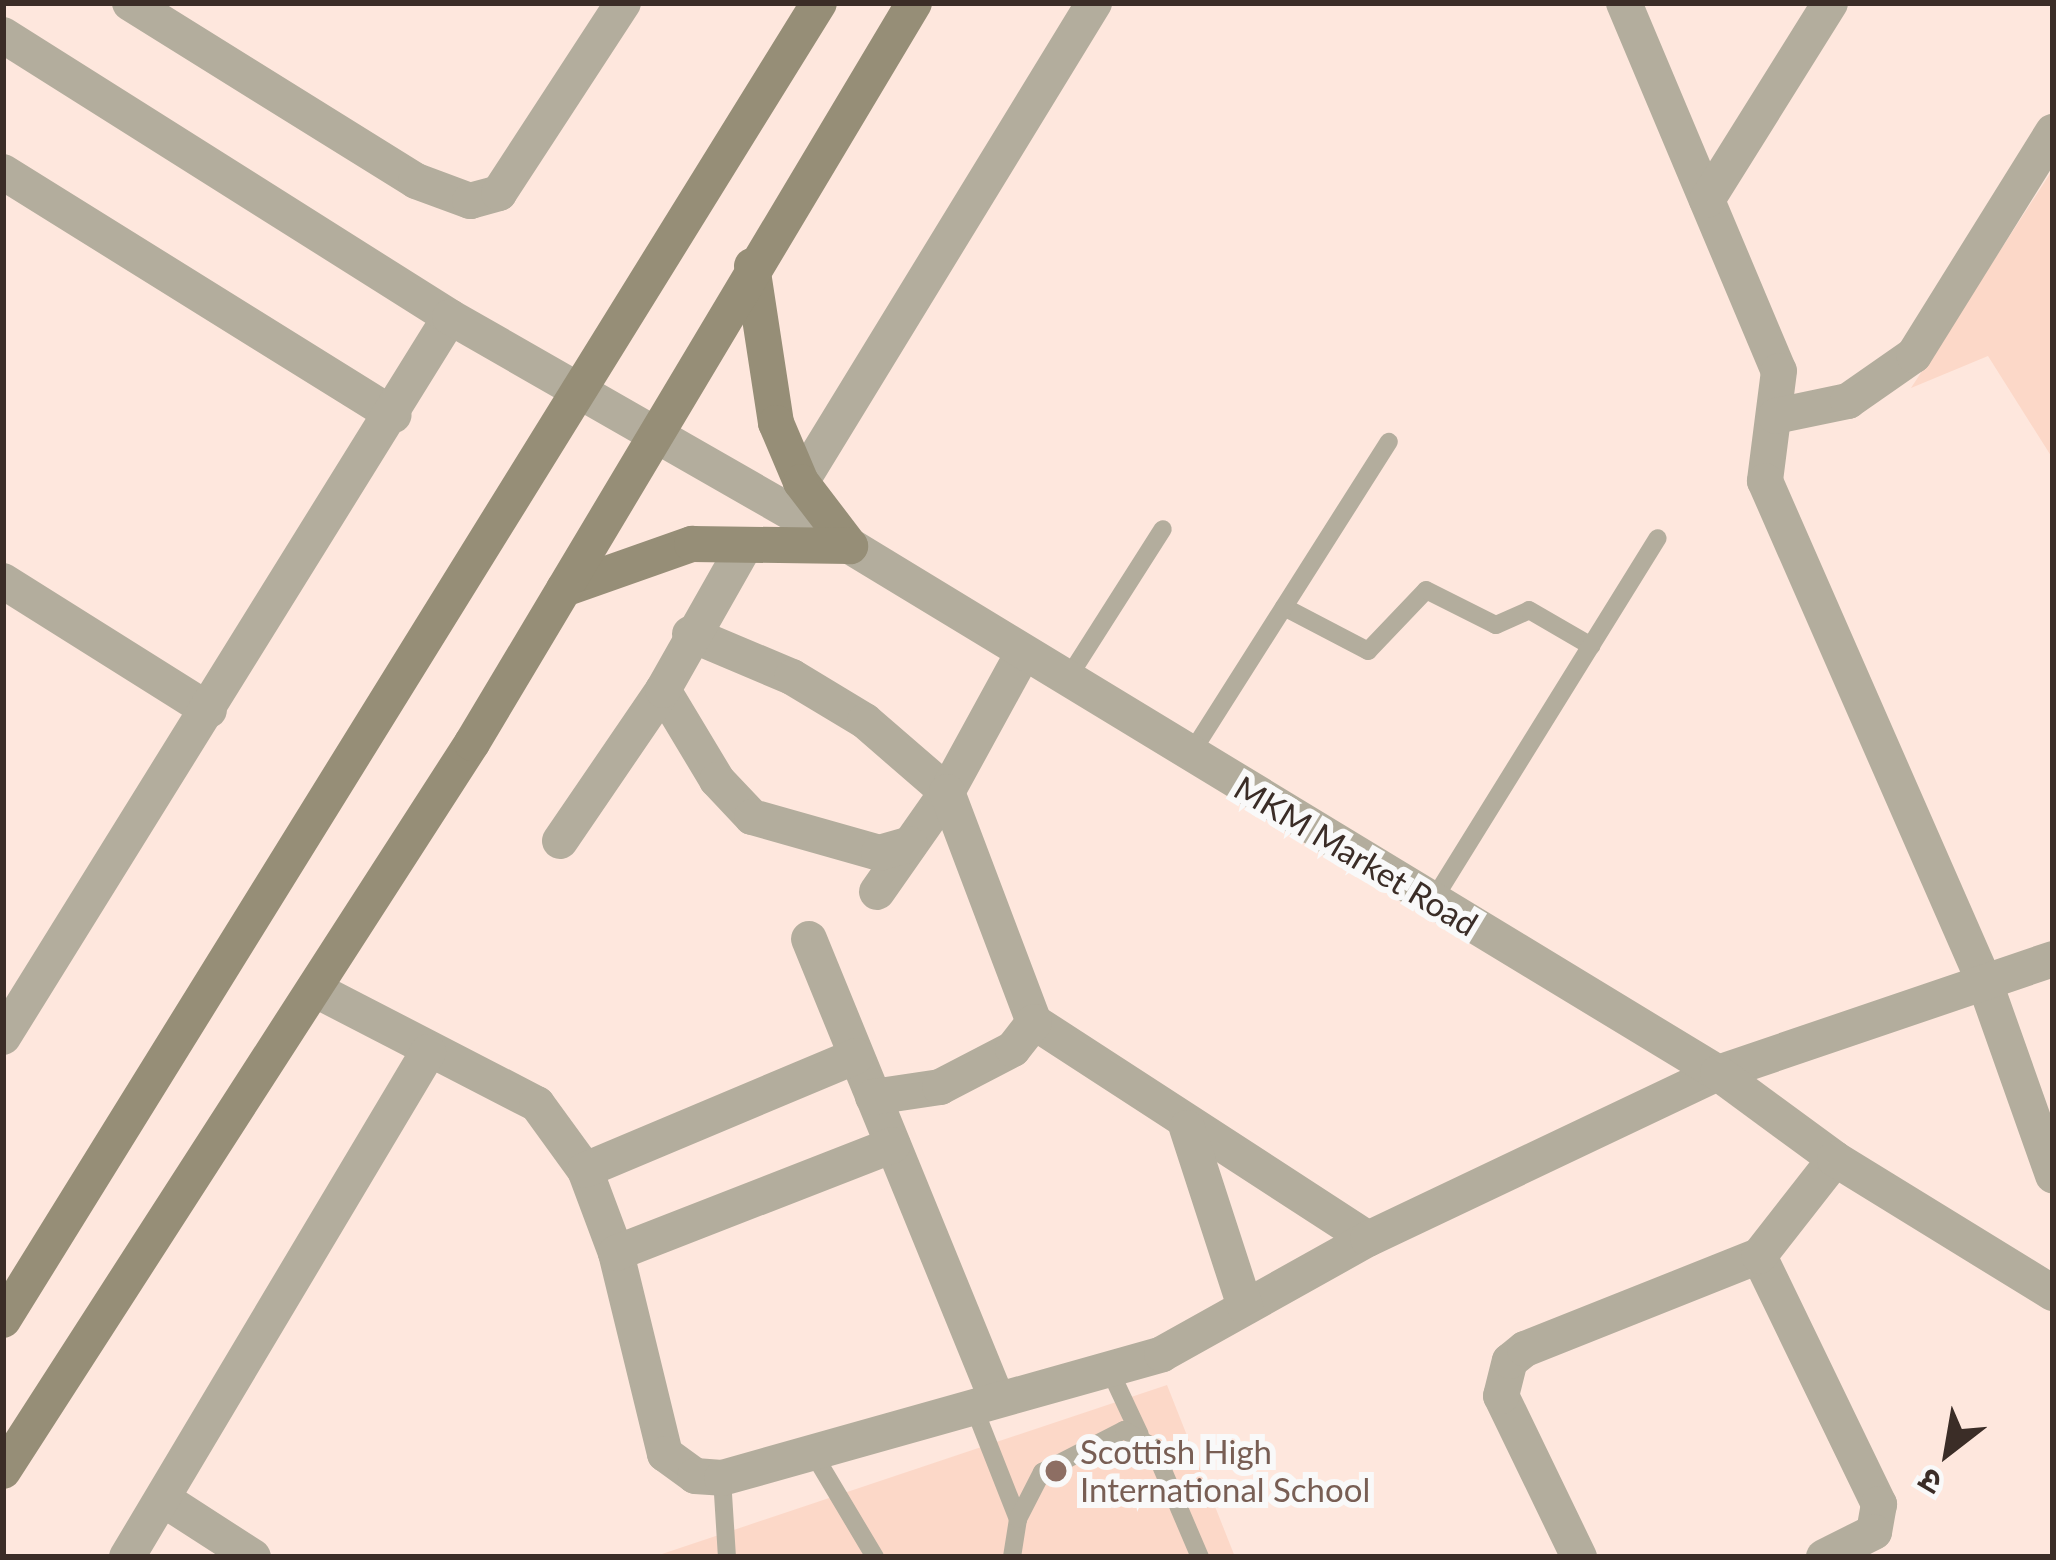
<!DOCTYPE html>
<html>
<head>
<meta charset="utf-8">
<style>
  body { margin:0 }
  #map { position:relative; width:2056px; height:1560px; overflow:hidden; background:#fee7dd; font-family:Lato,"Noto Sans Devanagari",sans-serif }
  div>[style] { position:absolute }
  .built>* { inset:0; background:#fcd8c8 }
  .service>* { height:18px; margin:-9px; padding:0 9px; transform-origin:9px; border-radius:9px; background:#b3ad9d }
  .minor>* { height:36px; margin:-18px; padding:0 18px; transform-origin:18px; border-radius:18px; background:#b3ad9d }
  .tertiary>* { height:36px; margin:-18px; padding:0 18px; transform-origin:18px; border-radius:18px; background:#b3ad9d }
  .secondary>* { height:36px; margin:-18px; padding:0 18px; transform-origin:18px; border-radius:18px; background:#968e77 }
  .dots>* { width:33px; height:33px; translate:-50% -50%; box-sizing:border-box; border:6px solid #f9f9f9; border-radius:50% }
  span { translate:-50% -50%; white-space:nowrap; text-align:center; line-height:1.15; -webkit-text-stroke:12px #f9f9f9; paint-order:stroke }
  .street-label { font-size:33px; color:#3b2d27 }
  .education-label { font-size:33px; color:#785e54 }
  .left { translate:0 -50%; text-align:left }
  .frame { position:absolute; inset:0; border:6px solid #3b2d27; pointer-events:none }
  .north { position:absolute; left:1888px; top:1392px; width:120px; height:120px; -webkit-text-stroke:9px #f9f9f9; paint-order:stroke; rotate:211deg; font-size:33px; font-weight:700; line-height:48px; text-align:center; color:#3b2d27 }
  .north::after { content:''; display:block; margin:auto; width:42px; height:54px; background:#3b2d27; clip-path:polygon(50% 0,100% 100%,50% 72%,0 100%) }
</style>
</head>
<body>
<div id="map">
  <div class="built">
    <div style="clip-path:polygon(2053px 169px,2053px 459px,1988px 356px,1911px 388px)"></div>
    <div style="clip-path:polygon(1167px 1385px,1235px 1557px,653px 1557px)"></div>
  </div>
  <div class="service">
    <div style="left:1284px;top:607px;width:95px;rotate:27.6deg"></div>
    <div style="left:1368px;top:651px;width:84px;rotate:-46.4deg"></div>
    <div style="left:1426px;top:590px;width:78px;rotate:26.6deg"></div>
    <div style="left:1496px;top:625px;width:36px;rotate:-24deg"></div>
    <div style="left:1529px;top:610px;width:72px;rotate:30.1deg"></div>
    <div style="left:1066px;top:681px;width:180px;rotate:-57.5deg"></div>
    <div style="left:1190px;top:755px;width:371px;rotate:-57.6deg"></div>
    <div style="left:1432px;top:902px;width:428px;rotate:-58.2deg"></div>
    <div style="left:1111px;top:1373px;width:68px;rotate:64.9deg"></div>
    <div style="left:973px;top:1405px;width:123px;rotate:68.5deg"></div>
    <div style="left:813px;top:1453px;width:121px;rotate:59.2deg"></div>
    <div style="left:722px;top:1478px;width:79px;rotate:86.4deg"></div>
    <div style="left:1012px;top:1557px;width:38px;rotate:-81deg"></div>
    <div style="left:1018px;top:1519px;width:53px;rotate:-62.9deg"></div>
    <div style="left:1042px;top:1472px;width:92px;rotate:-27.1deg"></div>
    <div style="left:1124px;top:1430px;width:34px;rotate:30deg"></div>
    <div style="left:1153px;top:1447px;width:120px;rotate:66.9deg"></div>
  </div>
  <div class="minor">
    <div style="left:130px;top:3px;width:337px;rotate:31.9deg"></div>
    <div style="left:416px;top:181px;width:58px;rotate:20.3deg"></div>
    <div style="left:470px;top:201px;width:30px;rotate:-15deg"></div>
    <div style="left:499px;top:193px;width:227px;rotate:-56.9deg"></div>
    <div style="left:1624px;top:3px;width:399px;rotate:67.2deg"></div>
    <div style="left:1779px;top:371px;width:111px;rotate:97.3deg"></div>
    <div style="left:1765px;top:481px;width:551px;rotate:66.36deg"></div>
    <div style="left:1986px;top:986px;width:201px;rotate:70.5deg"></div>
    <div style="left:3px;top:172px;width:460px;rotate:31.9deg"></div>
    <div style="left:1707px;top:200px;width:232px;rotate:-58deg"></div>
    <div style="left:1776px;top:416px;width:74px;rotate:-11.8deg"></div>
    <div style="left:1848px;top:401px;width:80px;rotate:-34.9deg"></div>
    <div style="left:1914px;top:355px;width:263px;rotate:-58.1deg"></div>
    <div style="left:801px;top:482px;width:562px;rotate:-58.55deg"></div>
    <div style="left:3px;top:581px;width:243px;rotate:32.1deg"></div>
    <div style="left:690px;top:634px;width:111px;rotate:22.9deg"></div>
    <div style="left:792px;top:677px;width:85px;rotate:31.1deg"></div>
    <div style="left:865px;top:721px;width:108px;rotate:40.9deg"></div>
    <div style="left:947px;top:792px;width:122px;rotate:125deg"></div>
    <div style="left:1022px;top:655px;width:156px;rotate:118.7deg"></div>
    <div style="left:947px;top:792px;width:246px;rotate:69.3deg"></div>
    <div style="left:1034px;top:1022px;width:398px;rotate:33deg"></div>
    <div style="left:663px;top:690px;width:105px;rotate:59deg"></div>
    <div style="left:717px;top:780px;width:51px;rotate:46.6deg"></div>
    <div style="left:752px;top:817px;width:132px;rotate:15.8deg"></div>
    <div style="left:879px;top:853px;width:32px;rotate:-16deg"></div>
    <div style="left:560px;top:841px;width:183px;rotate:-55.7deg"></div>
    <div style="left:663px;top:690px;width:164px;rotate:-60.5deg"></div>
    <div style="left:809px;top:939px;width:497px;rotate:67.8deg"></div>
    <div style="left:314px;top:989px;width:251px;rotate:27.3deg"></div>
    <div style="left:537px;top:1104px;width:82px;rotate:54deg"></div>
    <div style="left:585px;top:1170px;width:89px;rotate:69.5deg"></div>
    <div style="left:616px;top:1253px;width:207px;rotate:76.3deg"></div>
    <div style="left:665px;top:1454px;width:37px;rotate:36deg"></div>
    <div style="left:695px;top:1476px;width:27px;rotate:4deg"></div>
    <div style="left:722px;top:1478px;width:457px;rotate:-15.7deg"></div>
    <div style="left:1162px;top:1354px;width:236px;rotate:-29.2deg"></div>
    <div style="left:1368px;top:1239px;width:387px;rotate:-25.4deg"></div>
    <div style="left:1718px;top:1073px;width:354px;rotate:-18.8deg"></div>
    <div style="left:3px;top:1037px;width:847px;rotate:-58.17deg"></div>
    <div style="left:873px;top:1097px;width:68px;rotate:-8.5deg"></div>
    <div style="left:940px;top:1087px;width:82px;rotate:-27.5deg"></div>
    <div style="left:1013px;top:1049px;width:34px;rotate:-52deg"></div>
    <div style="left:1187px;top:1128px;width:188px;rotate:72deg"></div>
    <div style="left:585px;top:1170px;width:294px;rotate:-22.8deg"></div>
    <div style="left:616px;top:1253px;width:297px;rotate:-21.3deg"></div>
    <div style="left:1759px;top:1256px;width:276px;rotate:64.2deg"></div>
    <div style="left:1879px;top:1504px;width:28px;rotate:100deg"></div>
    <div style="left:1874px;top:1532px;width:56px;rotate:153.4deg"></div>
    <div style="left:163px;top:1499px;width:107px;rotate:32.8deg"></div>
    <div style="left:127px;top:1557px;width:588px;rotate:-59.2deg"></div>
    <div style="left:1579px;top:1557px;width:179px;rotate:-115.8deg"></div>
    <div style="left:1501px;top:1396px;width:36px;rotate:-76deg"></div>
    <div style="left:1510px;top:1361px;width:19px;rotate:-39deg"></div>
    <div style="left:1525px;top:1349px;width:252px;rotate:-21.7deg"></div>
    <div style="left:1759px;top:1256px;width:123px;rotate:-51.9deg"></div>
  </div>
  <div class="tertiary">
    <div style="left:3px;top:35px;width:529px;rotate:32.25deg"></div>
    <div style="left:450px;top:317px;width:461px;rotate:29.8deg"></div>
    <div style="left:850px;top:546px;width:1015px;rotate:31.26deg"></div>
    <div style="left:1718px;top:1073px;width:145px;rotate:36.3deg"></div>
    <div style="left:1835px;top:1159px;width:256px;rotate:31.6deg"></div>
  </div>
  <div class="secondary">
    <div style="left:752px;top:266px;width:159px;rotate:81.3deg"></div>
    <div style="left:776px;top:423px;width:64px;rotate:67deg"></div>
    <div style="left:801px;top:482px;width:81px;rotate:52.6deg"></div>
    <div style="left:564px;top:589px;width:136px;rotate:-19.4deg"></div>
    <div style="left:692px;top:544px;width:158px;rotate:0.7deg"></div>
    <div style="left:3px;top:1320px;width:1549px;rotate:-58.22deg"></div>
    <div style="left:3px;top:1471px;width:866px;rotate:-57.21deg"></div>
    <div style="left:472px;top:743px;width:862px;rotate:-59.15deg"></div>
  </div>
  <div class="dots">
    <div style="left:1056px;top:1471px;background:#8d6e63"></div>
  </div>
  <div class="street-label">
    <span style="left:1356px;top:856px;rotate:31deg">MKM Market Road</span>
  </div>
  <div class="education-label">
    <span class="left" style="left:1080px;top:1471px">Scottish High<br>International School</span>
  </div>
  <div class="frame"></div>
  <div class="north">उ</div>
</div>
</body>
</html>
